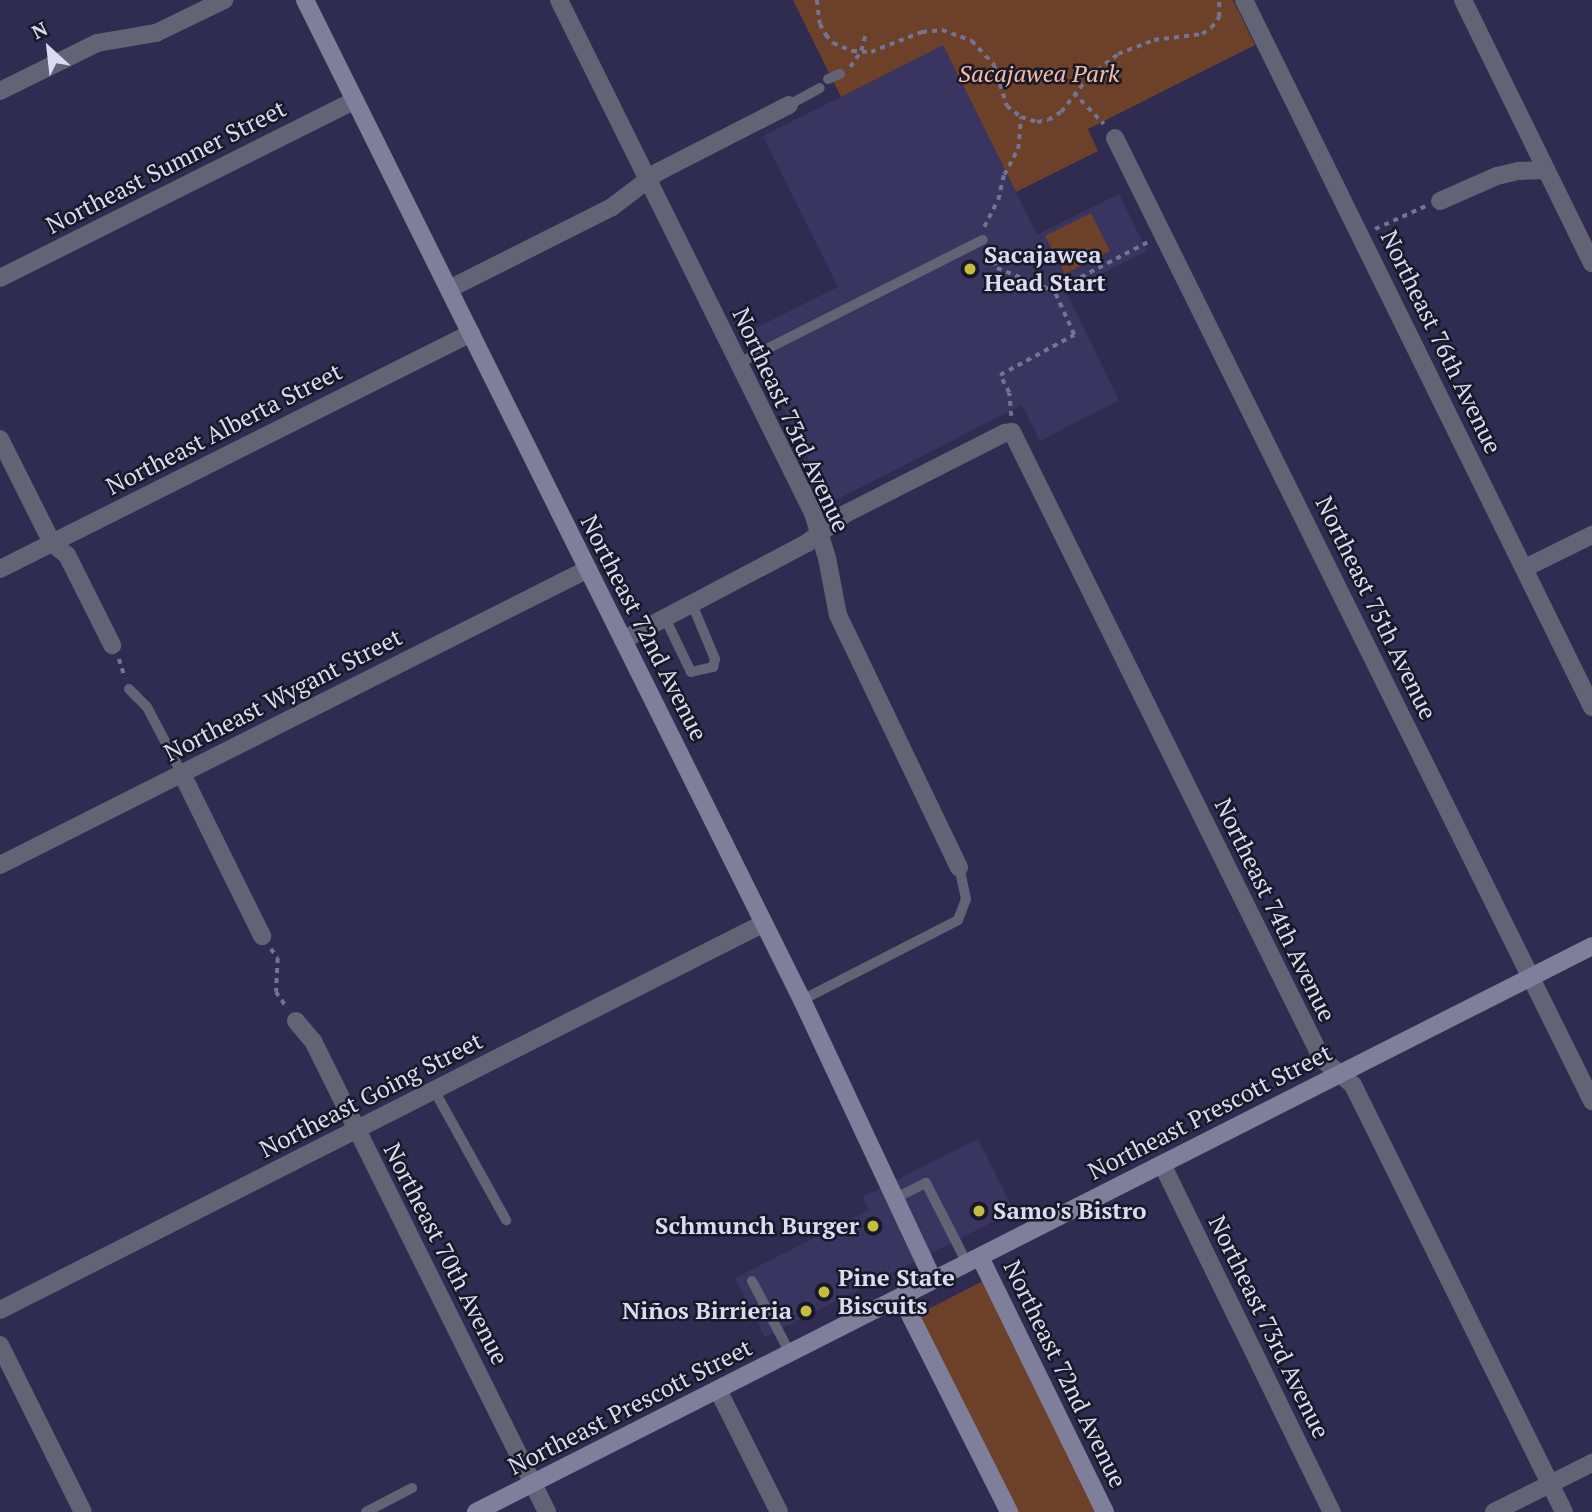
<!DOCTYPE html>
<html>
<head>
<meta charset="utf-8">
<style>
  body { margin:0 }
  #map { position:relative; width:1592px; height:1512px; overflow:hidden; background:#302c51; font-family:"PT Serif",serif }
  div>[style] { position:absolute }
  .built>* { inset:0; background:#393560 }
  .green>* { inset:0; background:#6d4029 }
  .path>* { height:3.5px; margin-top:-1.75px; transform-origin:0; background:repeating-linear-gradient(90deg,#757392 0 5px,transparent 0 10px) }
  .lane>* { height:10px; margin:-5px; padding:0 5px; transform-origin:5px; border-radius:5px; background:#636376 }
  .street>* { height:18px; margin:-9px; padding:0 9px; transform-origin:9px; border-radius:9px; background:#636376 }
  .secondary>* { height:18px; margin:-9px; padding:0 9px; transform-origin:9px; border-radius:9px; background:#7f7e9b }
  .dots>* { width:19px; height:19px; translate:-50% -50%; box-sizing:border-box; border:4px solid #191828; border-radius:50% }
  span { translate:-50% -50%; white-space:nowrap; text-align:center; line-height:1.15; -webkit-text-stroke:5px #191828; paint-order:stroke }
  .park-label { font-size:24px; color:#f5bda3; font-style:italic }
  .street-label { font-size:24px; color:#dbdbf2 }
  .poi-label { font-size:24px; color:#dbdbf2; font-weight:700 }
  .left { translate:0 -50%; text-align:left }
  .right { translate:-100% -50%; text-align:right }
  .north { position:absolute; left:14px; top:14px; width:70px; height:70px; -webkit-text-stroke:5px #191828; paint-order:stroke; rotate:333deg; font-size:19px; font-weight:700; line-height:28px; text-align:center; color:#dbdbf2 }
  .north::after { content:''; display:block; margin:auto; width:24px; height:32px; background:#dbdbf2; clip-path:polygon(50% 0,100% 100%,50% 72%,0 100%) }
</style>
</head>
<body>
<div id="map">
  <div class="built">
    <div style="clip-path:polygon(943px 45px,1037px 235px,1119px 194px,1147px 251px,1066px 292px,1119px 400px,1040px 441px,1022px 405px,830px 503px,746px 333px,838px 287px,763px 136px)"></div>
    <div style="clip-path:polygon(978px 1139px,1014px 1211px,765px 1337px,735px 1278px,869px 1210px,863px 1197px)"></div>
  </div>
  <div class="green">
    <div style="clip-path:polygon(793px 0,1233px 0,1255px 45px,1088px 129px,1098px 151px,1016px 192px,943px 45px,841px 97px)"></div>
    <div style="clip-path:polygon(1091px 213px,1110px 251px,1065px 274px,1045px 236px)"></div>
    <div style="clip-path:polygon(985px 1280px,1099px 1512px,1018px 1512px,919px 1314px)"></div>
  </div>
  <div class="path">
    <div style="left:817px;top:0;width:24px;rotate:83deg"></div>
    <div style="left:820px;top:24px;width:13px;rotate:61deg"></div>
    <div style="left:826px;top:35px;width:11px;rotate:49deg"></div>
    <div style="left:833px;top:43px;width:21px;rotate:23deg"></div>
    <div style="left:852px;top:51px;width:19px;rotate:3deg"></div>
    <div style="left:871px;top:52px;width:55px;rotate:-21.4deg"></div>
    <div style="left:922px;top:32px;width:20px;rotate:-6deg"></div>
    <div style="left:942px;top:30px;width:32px;rotate:20deg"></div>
    <div style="left:972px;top:41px;width:33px;rotate:47deg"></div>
    <div style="left:994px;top:65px;width:43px;rotate:72.4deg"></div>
    <div style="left:1007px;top:106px;width:18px;rotate:38deg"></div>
    <div style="left:1021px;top:117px;width:17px;rotate:17deg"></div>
    <div style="left:1037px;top:122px;width:11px;rotate:-10deg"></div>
    <div style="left:1048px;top:120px;width:15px;rotate:-32deg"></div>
    <div style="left:1061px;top:112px;width:46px;rotate:-52.1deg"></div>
    <div style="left:1089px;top:76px;width:36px;rotate:-37deg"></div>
    <div style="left:1118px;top:54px;width:39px;rotate:-21deg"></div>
    <div style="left:1154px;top:40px;width:48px;rotate:-7.1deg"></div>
    <div style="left:1202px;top:34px;width:11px;rotate:-34deg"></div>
    <div style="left:1211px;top:28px;width:14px;rotate:-54deg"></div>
    <div style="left:1219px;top:17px;width:17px;rotate:-90deg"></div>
    <div style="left:850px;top:67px;width:19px;rotate:-55deg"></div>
    <div style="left:861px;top:51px;width:16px;rotate:-75deg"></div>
    <div style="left:1074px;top:93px;width:43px;rotate:45.9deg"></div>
    <div style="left:984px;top:227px;width:30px;rotate:-63deg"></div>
    <div style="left:998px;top:200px;width:26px;rotate:-77deg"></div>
    <div style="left:1004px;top:175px;width:30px;rotate:-62deg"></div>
    <div style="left:1018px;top:149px;width:32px;rotate:-85deg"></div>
    <div style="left:1375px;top:229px;width:56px;rotate:-24.3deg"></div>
    <div style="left:989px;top:252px;width:18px;rotate:63deg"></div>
    <div style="left:997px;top:268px;width:61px;rotate:22deg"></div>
    <div style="left:1011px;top:416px;width:23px;rotate:-95deg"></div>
    <div style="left:1009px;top:393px;width:20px;rotate:-117deg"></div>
    <div style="left:1000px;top:375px;width:84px;rotate:-28.4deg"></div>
    <div style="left:1074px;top:335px;width:48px;rotate:-114.4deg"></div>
    <div style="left:1054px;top:291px;width:106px;rotate:-27.5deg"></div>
    <div style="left:119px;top:659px;width:20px;rotate:72deg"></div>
    <div style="left:271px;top:949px;width:11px;rotate:52deg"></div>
    <div style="left:278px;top:958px;width:34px;rotate:93deg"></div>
    <div style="left:276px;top:992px;width:19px;rotate:55deg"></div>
  </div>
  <div class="lane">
    <div style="left:828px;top:79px;width:13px;rotate:-23deg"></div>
    <div style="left:789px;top:105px;width:35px;rotate:-29deg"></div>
    <div style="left:739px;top:363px;width:273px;rotate:-26.8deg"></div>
    <div style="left:665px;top:618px;width:60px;rotate:64.3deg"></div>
    <div style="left:691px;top:672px;width:23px;rotate:-13deg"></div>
    <div style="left:713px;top:667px;width:8px;rotate:-76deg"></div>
    <div style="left:715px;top:659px;width:60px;rotate:-112.7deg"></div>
    <div style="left:129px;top:689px;width:25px;rotate:45deg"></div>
    <div style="left:147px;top:707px;width:76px;rotate:62.4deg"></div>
    <div style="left:802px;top:1000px;width:175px;rotate:-27.1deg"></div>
    <div style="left:958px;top:920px;width:22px;rotate:-69deg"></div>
    <div style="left:966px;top:899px;width:33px;rotate:-102deg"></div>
    <div style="left:434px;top:1090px;width:149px;rotate:61deg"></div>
    <div style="left:894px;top:1199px;width:36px;rotate:-27deg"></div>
    <div style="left:926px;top:1183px;width:90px;rotate:62.9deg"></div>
    <div style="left:752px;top:1281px;width:81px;rotate:62.2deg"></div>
    <div style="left:366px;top:1512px;width:52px;rotate:-27.6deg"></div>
  </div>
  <div class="street">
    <div style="left:559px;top:0;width:572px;rotate:63.66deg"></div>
    <div style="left:813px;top:513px;width:47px;rotate:72.7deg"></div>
    <div style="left:827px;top:558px;width:58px;rotate:79.1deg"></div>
    <div style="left:838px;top:615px;width:280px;rotate:64.4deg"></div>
    <div style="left:1244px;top:0;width:788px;rotate:63.79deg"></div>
    <div style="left:1463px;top:0;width:293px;rotate:63.9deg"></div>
    <div style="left:0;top:91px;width:108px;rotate:-26.3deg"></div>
    <div style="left:97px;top:43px;width:60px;rotate:-9.6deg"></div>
    <div style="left:156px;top:33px;width:76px;rotate:-25.9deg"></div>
    <div style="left:1115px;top:138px;width:1075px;rotate:63.65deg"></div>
    <div style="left:1440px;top:201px;width:62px;rotate:-23.7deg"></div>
    <div style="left:1497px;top:176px;width:23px;rotate:-13deg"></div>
    <div style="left:1519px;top:171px;width:27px;rotate:-2deg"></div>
    <div style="left:0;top:278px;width:397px;rotate:-26.6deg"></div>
    <div style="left:449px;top:289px;width:182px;rotate:-26.7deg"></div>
    <div style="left:612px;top:207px;width:58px;rotate:-37.3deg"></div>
    <div style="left:658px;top:172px;width:147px;rotate:-27.1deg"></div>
    <div style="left:0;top:439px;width:116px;rotate:63.4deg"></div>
    <div style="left:52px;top:543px;width:19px;rotate:39deg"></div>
    <div style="left:67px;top:555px;width:101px;rotate:63.4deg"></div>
    <div style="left:1525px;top:568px;width:75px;rotate:-26.2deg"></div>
    <div style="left:0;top:569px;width:527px;rotate:-26.61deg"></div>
    <div style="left:623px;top:640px;width:208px;rotate:-27.8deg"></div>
    <div style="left:807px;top:543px;width:48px;rotate:-37.3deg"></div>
    <div style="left:845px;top:514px;width:179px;rotate:-26.9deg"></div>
    <div style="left:1005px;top:433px;width:7px;rotate:-8deg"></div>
    <div style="left:1012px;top:432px;width:699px;rotate:63.69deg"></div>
    <div style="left:1322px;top:1059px;width:40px;rotate:40deg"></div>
    <div style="left:1353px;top:1085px;width:476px;rotate:63.7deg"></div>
    <div style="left:182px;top:774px;width:181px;rotate:63.7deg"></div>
    <div style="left:0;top:865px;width:658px;rotate:-26.72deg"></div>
    <div style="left:296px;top:1021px;width:26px;rotate:50deg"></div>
    <div style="left:313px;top:1041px;width:526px;rotate:63.58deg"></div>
    <div style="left:1162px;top:1164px;width:387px;rotate:64deg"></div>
    <div style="left:0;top:1310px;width:856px;rotate:-26.86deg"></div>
    <div style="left:0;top:1345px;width:186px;rotate:63.6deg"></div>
    <div style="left:718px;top:1390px;width:136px;rotate:63.4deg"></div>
    <div style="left:1494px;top:1512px;width:110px;rotate:-26.6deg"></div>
  </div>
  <div class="secondary">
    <div style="left:305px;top:0;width:1117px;rotate:63.57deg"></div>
    <div style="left:802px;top:1000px;width:309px;rotate:64.9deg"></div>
    <div style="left:980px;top:1257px;width:284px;rotate:63.9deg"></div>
    <div style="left:901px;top:1297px;width:241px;rotate:63.3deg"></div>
    <div style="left:476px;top:1512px;width:1251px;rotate:-26.89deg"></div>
  </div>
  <div class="dots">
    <div style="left:970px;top:269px;background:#c4bd3e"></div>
    <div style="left:979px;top:1211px;background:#c4bd3e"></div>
    <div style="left:873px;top:1226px;background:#c4bd3e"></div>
    <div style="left:824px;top:1292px;background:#c4bd3e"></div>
    <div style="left:806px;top:1311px;background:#c4bd3e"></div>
  </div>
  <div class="park-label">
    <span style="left:1039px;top:74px">Sacajawea Park</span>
  </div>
  <div class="street-label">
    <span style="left:166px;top:167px;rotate:-27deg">Northeast Sumner Street</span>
    <span style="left:1441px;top:342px;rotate:64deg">Northeast 76th Avenue</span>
    <span style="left:791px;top:420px;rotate:65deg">Northeast 73rd Avenue</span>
    <span style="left:224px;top:429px;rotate:-27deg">Northeast Alberta Street</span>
    <span style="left:1376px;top:608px;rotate:64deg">Northeast 75th Avenue</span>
    <span style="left:644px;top:628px;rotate:63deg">Northeast 72nd Avenue</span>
    <span style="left:283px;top:695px;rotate:-27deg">Northeast Wygant Street</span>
    <span style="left:1275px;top:910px;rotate:64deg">Northeast 74th Avenue</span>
    <span style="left:371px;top:1095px;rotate:-27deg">Northeast Going Street</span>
    <span style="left:1210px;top:1112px;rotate:-27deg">Northeast Prescott Street</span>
    <span style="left:446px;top:1254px;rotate:63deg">Northeast 70th Avenue</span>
    <span style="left:1269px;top:1327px;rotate:64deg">Northeast 73rd Avenue</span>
    <span style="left:1065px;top:1374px;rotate:64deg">Northeast 72nd Avenue</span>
    <span style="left:630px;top:1407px;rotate:-27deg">Northeast Prescott Street</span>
  </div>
  <div class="poi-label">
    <span class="left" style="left:984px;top:269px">Sacajawea<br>Head Start</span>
    <span class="left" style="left:993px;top:1211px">Samo's Bistro</span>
    <span class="right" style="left:859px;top:1226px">Schmunch Burger</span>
    <span class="left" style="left:838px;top:1292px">Pine State<br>Biscuits</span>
    <span class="right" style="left:792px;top:1311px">Niños Birrieria</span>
  </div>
  <div class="north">N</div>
</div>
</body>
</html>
